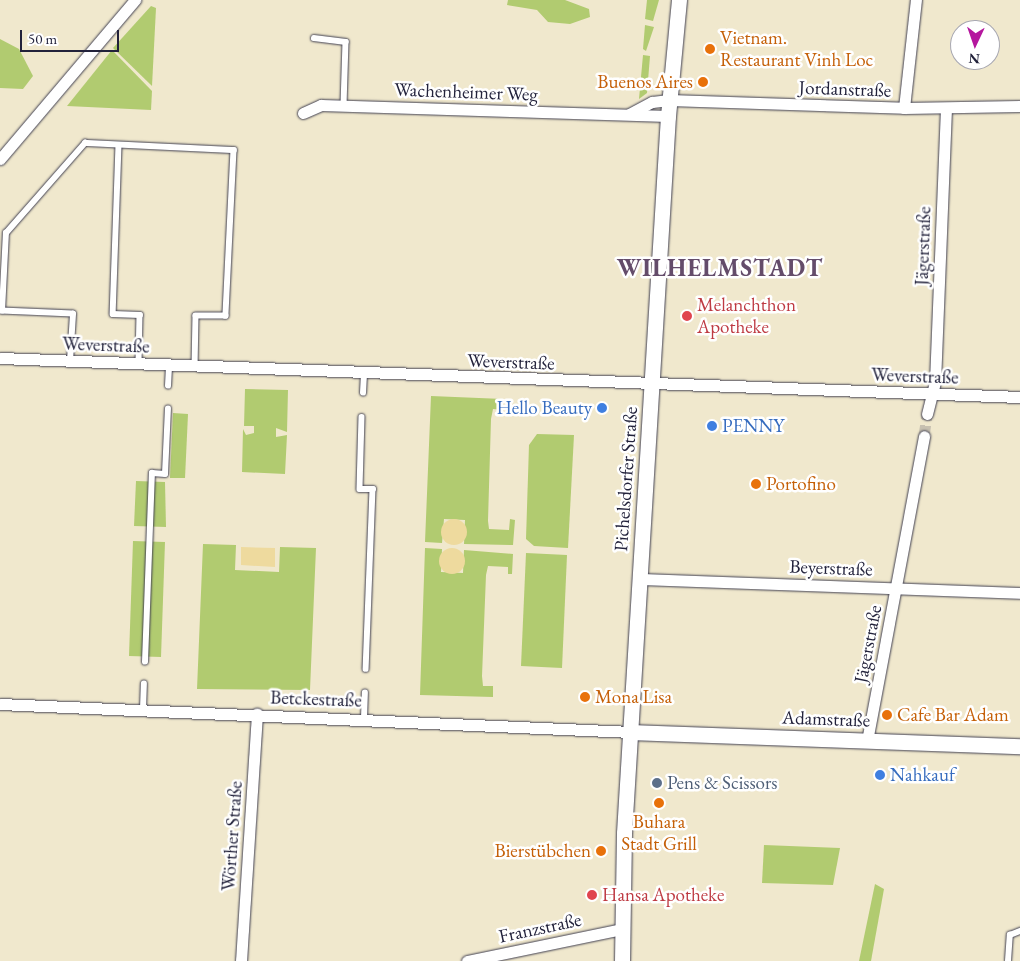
<!DOCTYPE html>
<html>
<head>
<meta charset="utf-8">
<style>
  body { margin:0 }
  #map { position:relative; width:1020px; height:961px; overflow:hidden; background:#f0e8cd; font-family:"EB Garamond",serif }
  div>[style] { position:absolute }
  .green>* { inset:0; background:#b1cb70 }
  .sand>* { inset:0; background:#eeda9e }
  .round { border-radius:50% }
  .minor-tunnel>* { height:11px; margin-top:-5.5px; transform-origin:0; background:repeating-linear-gradient(90deg,#c7c0b0 0 11px,transparent 0 16.5px) }
  .roads { filter:drop-shadow(0 0 1px #414051) drop-shadow(0 0 1px #414051) }
  .service>* { height:5.5px; margin:-2.75px; padding:0 2.75px; transform-origin:2.75px; border-radius:2.75px; background:#fff }
  .minor>* { height:11px; margin:-5.5px; padding:0 5.5px; transform-origin:5.5px; border-radius:5.5px; background:#fff }
  .tertiary>* { height:15px; margin:-7.5px; padding:0 7.5px; transform-origin:7.5px; border-radius:7.5px; background:#fff }
  .dots>* { width:14px; height:14px; translate:-50% -50%; box-sizing:border-box; border:2px solid #fff; border-radius:50% }
  span { translate:-50% -50%; white-space:nowrap; text-align:center; line-height:1.15; -webkit-text-stroke:5px #fff; paint-order:stroke }
  .food-label { font-size:19px; color:#c56008 }
  .left { translate:0 -50%; text-align:left }
  .right { translate:-100% -50%; text-align:right }
  .street-label { font-size:19px; color:#22223b }
  .health-label { font-size:19px; color:#be3a42 }
  .shop-label { font-size:19px; color:#366cbe }
  .service-label { font-size:19px; color:#4e5e75 }
  .district-label { font-size:24px; color:#644c6a; font-weight:700; letter-spacing:1px }
  .north { position:absolute; left:950px; top:20px; width:50px; height:50px; box-sizing:border-box; background:#fff; border:1px solid #a7a7b1; border-radius:50%; rotate:183deg; font-size:14px; font-weight:700; line-height:20px; text-align:center; color:#22223b }
  .north::after { content:''; display:block; margin:auto; width:18px; height:22px; background:#b5179e; clip-path:polygon(50% 0,100% 100%,50% 72%,0 100%) }
  .scale { position:absolute; left:20px; top:30px; width:99px; height:22px; box-sizing:border-box; border:2px solid #22223b; border-top:0; padding-left:6px; font-size:15px; line-height:18px; white-space:nowrap; color:#22223b; -webkit-text-stroke:4px #fff; paint-order:stroke }
</style>
</head>
<body>
<div id="map">
  <div class="green">
    <div style="clip-path:polygon(508px 0,565px 0,589px 9px,590px 17px,570px 24px,548px 22px,537px 10px,507px 5px)"></div>
    <div style="clip-path:polygon(647px 0,659px 0,653px 21px,645px 19px)"></div>
    <div style="clip-path:polygon(151px 6px,156px 8px,152px 86px,113px 48px)"></div>
    <div style="clip-path:polygon(645px 25px,654px 27px,646px 51px,643px 49px)"></div>
    <div style="clip-path:polygon(0 39px,19px 49px,33px 76px,23px 89px,0 88px)"></div>
    <div style="clip-path:polygon(112px 50px,152px 91px,151px 110px,67px 106px)"></div>
    <div style="clip-path:polygon(643px 55px,650px 56px,647px 93px,639px 99px)"></div>
    <div style="clip-path:polygon(245px 389px,288px 390px,287px 432px,276px 428px,276px 437px,287px 435px,285px 474px,242px 472px,243px 429px,246px 435px,254px 433px,254px 426px,244px 426px)"></div>
    <div style="clip-path:polygon(431px 396px,503px 399px,503px 410px,493px 409px,491px 419px,488px 521px,489px 529px,509px 530px,510px 519px,515px 520px,513px 545px,464px 544px,465px 520px,444px 519px,442px 543px,425px 542px)"></div>
    <div style="clip-path:polygon(173px 413px,188px 414px,185px 478px,170px 478px)"></div>
    <div style="clip-path:polygon(537px 434px,574px 435px,568px 548px,534px 546px,526px 539px,529px 445px)"></div>
    <div style="clip-path:polygon(136px 481px,165px 482px,166px 527px,134px 526px)"></div>
    <div style="clip-path:polygon(133px 541px,165px 542px,161px 657px,129px 656px)"></div>
    <div style="clip-path:polygon(203px 544px,236px 545px,235px 570px,279px 572px,280px 547px,316px 548px,310px 690px,197px 689px)"></div>
    <div style="clip-path:polygon(425px 548px,442px 549px,441px 572px,463px 573px,464px 550px,513px 554px,512px 574px,508px 574px,508px 567px,488px 566px,486px 575px,482px 676px,483px 686px,493px 686px,493px 697px,420px 695px)"></div>
    <div style="clip-path:polygon(526px 553px,567px 555px,562px 668px,521px 666px)"></div>
    <div style="clip-path:polygon(764px 845px,840px 848px,833px 885px,762px 883px)"></div>
    <div style="clip-path:polygon(875px 884px,884px 889px,871px 961px,859px 961px)"></div>
  </div>
  <div class="sand">
    <div class="round" style="left:441px;top:519px;width:26px;height:26px"></div>
    <div style="clip-path:polygon(241px 547px,275px 548px,275px 567px,241px 565px)"></div>
    <div class="round" style="left:439px;top:548px;width:26px;height:26px"></div>
  </div>
  <div class="minor-tunnel">
    <div style="left:924px;top:436px;width:22px;rotate:-82deg"></div>
  </div>
  <div class="roads">
    <div class="service">
      <div style="left:314px;top:38px;width:32px;rotate:7deg"></div>
      <div style="left:346px;top:42px;width:63px;rotate:91.8deg"></div>
      <div style="left:119px;top:145px;width:169px;rotate:92deg"></div>
      <div style="left:113px;top:314px;width:27px;rotate:2deg"></div>
      <div style="left:140px;top:315px;width:49px;rotate:91.2deg"></div>
      <div style="left:70px;top:361px;width:47px;rotate:-86.3deg"></div>
      <div style="left:73px;top:314px;width:71px;rotate:-177.6deg"></div>
      <div style="left:2px;top:311px;width:78px;rotate:-87.1deg"></div>
      <div style="left:6px;top:233px;width:120px;rotate:-48.7deg"></div>
      <div style="left:85px;top:143px;width:149px;rotate:2.7deg"></div>
      <div style="left:234px;top:150px;width:166px;rotate:92.8deg"></div>
      <div style="left:226px;top:316px;width:30px;rotate:180deg"></div>
      <div style="left:196px;top:316px;width:50px;rotate:91.1deg"></div>
      <div style="left:168px;top:386px;width:21px;rotate:-87deg"></div>
      <div style="left:363px;top:393px;width:20px;rotate:-87deg"></div>
      <div style="left:362px;top:417px;width:72px;rotate:91.6deg"></div>
      <div style="left:360px;top:489px;width:13px"></div>
      <div style="left:373px;top:489px;width:180px;rotate:92.2deg"></div>
      <div style="left:145px;top:662px;width:189px;rotate:-87.9deg"></div>
      <div style="left:152px;top:473px;width:13px;rotate:4deg"></div>
      <div style="left:165px;top:474px;width:65px;rotate:-87.4deg"></div>
      <div style="left:143px;top:709px;width:25px;rotate:-88deg"></div>
      <div style="left:364px;top:718px;width:25px;rotate:-88deg"></div>
      <div style="left:1008px;top:961px;width:26px;rotate:-86deg"></div>
      <div style="left:1010px;top:935px;width:11px;rotate:-22deg"></div>
    </div>
    <div class="minor">
      <div style="left:904px;top:108px;width:109px;rotate:-83.7deg"></div>
      <div style="left:303px;top:113px;width:20px;rotate:-24deg"></div>
      <div style="left:321px;top:105px;width:347px;rotate:1.8deg"></div>
      <div style="left:629px;top:114px;width:26px;rotate:-28deg"></div>
      <div style="left:652px;top:102px;width:17px;rotate:-7deg"></div>
      <div style="left:669px;top:100px;width:235px;rotate:1.9deg"></div>
      <div style="left:904px;top:108px;width:116px;rotate:-1deg"></div>
      <div style="left:0;top:159px;width:209px;rotate:-49.7deg"></div>
      <div style="left:0;top:358px;width:1021px;rotate:2.19deg"></div>
      <div style="left:927px;top:414px;width:33px;rotate:-76deg"></div>
      <div style="left:935px;top:382px;width:274px;rotate:-87.7deg"></div>
      <div style="left:640px;top:579px;width:380px;rotate:2.1deg"></div>
      <div style="left:0;top:704px;width:631px;rotate:2.54deg"></div>
      <div style="left:867px;top:741px;width:310px;rotate:-79.4deg"></div>
      <div style="left:241px;top:961px;width:248px;rotate:-86.3deg"></div>
      <div style="left:467px;top:961px;width:157px;rotate:-11.7deg"></div>
    </div>
    <div class="tertiary">
      <div style="left:630px;top:732px;width:390px;rotate:2.1deg"></div>
      <div style="left:622px;top:961px;width:128px;rotate:-89.1deg"></div>
      <div style="left:624px;top:833px;width:718px;rotate:-86.49deg"></div>
      <div style="left:668px;top:116px;width:117px;rotate:-84.6deg"></div>
    </div>
  </div>
  <div class="dots">
    <div style="left:710px;top:49px;background:#e8710a"></div>
    <div style="left:703px;top:82px;background:#e8710a"></div>
    <div style="left:687px;top:316px;background:#e0444e"></div>
    <div style="left:602px;top:408px;background:#3f7fe0"></div>
    <div style="left:712px;top:426px;background:#3f7fe0"></div>
    <div style="left:756px;top:484px;background:#e8710a"></div>
    <div style="left:585px;top:697px;background:#e8710a"></div>
    <div style="left:887px;top:715px;background:#e8710a"></div>
    <div style="left:880px;top:775px;background:#3f7fe0"></div>
    <div style="left:657px;top:783px;background:#5c6f8a"></div>
    <div style="left:659px;top:803px;background:#e8710a"></div>
    <div style="left:601px;top:851px;background:#e8710a"></div>
    <div style="left:592px;top:895px;background:#e0444e"></div>
  </div>
  <div class="food-label">
    <span class="left" style="left:720px;top:49px">Vietnam.<br>Restaurant Vinh Loc</span>
    <span class="right" style="left:693px;top:82px">Buenos Aires</span>
    <span class="left" style="left:766px;top:484px">Portofino</span>
    <span class="left" style="left:595px;top:697px">Mona Lisa</span>
    <span class="left" style="left:897px;top:715px">Cafe Bar Adam</span>
    <span style="left:659px;top:833px">Buhara<br>Stadt Grill</span>
    <span class="right" style="left:591px;top:851px">Bierstübchen</span>
  </div>
  <div class="street-label">
    <span style="left:845px;top:89px;rotate:2deg">Jordanstraße</span>
    <span style="left:466px;top:92px;rotate:2deg">Wachenheimer Weg</span>
    <span style="left:923px;top:246px;rotate:-88deg">Jägerstraße</span>
    <span style="left:106px;top:345px;rotate:2deg">Weverstraße</span>
    <span style="left:511px;top:362px;rotate:2deg">Weverstraße</span>
    <span style="left:915px;top:376px;rotate:2deg">Weverstraße</span>
    <span style="left:626px;top:479px;rotate:-86deg">Pichelsdorfer Straße</span>
    <span style="left:831px;top:568px;rotate:2deg">Beyerstraße</span>
    <span style="left:868px;top:644px;rotate:-79deg">Jägerstraße</span>
    <span style="left:316px;top:699px;rotate:2deg">Betckestraße</span>
    <span style="left:826px;top:719px;rotate:2deg">Adamstraße</span>
    <span style="left:232px;top:836px;rotate:-86deg">Wörther Straße</span>
    <span style="left:540px;top:928px;rotate:-12deg">Franzstraße</span>
  </div>
  <div class="health-label">
    <span class="left" style="left:697px;top:316px">Melanchthon<br>Apotheke</span>
    <span class="left" style="left:602px;top:895px">Hansa Apotheke</span>
  </div>
  <div class="shop-label">
    <span class="right" style="left:592px;top:408px">Hello Beauty</span>
    <span class="left" style="left:722px;top:426px">PENNY</span>
    <span class="left" style="left:890px;top:775px">Nahkauf</span>
  </div>
  <div class="service-label">
    <span class="left" style="left:667px;top:783px">Pens &amp; Scissors</span>
  </div>
  <div class="district-label">
    <span style="left:720px;top:268px">WILHELMSTADT</span>
  </div>
  <div class="north">N</div>
  <div class="scale">50 m</div>
</div>
</body>
</html>
